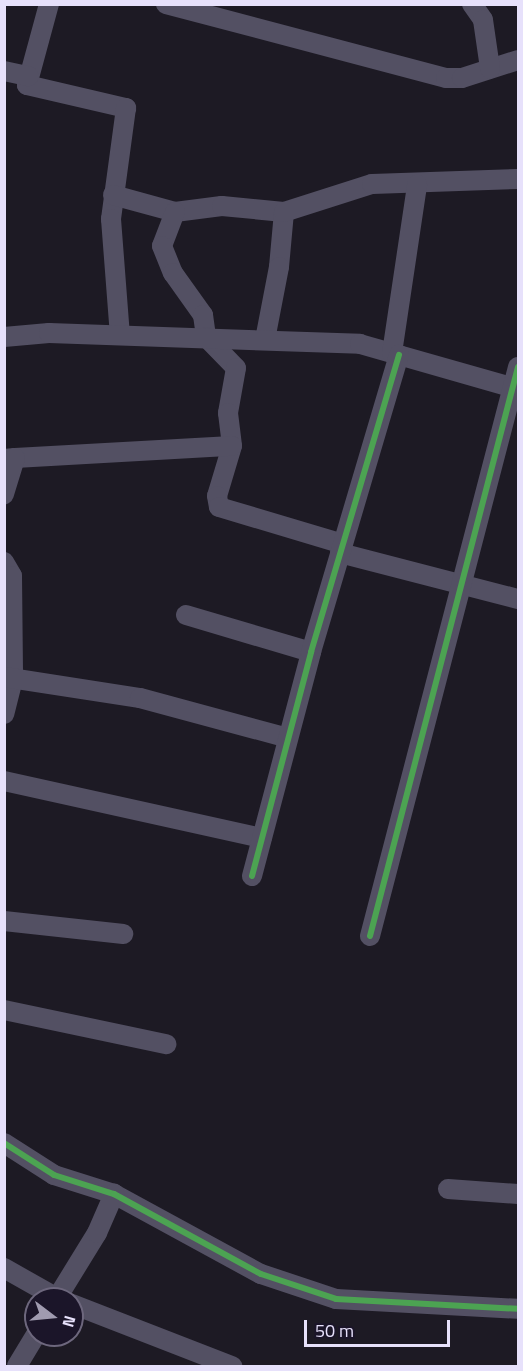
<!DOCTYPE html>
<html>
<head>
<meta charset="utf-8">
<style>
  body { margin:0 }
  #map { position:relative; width:523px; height:1371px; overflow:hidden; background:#1d1a24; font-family:"Titillium Web",sans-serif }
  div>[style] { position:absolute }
  .street>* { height:20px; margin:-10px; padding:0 10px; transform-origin:10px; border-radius:10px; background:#535063 }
  .cycleway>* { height:6px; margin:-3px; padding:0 3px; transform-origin:3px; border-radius:3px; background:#4ca352 }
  span { translate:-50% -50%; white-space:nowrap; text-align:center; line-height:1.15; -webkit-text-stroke:4.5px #1b1529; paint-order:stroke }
  .frame { position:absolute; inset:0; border:6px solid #e7e1fb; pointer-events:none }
  .north { position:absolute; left:24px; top:1287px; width:60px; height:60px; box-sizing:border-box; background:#1b1529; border:2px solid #6d677d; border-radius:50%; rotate:106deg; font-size:16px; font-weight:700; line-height:24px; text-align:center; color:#e7e1fb }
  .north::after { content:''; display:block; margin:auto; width:21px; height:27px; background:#a09bb0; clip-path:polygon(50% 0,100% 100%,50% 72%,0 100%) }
  .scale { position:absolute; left:304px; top:1320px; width:146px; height:27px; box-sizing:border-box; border:3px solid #e7e1fb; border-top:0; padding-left:8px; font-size:18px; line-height:21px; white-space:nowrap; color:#e7e1fb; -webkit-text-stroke:4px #1b1529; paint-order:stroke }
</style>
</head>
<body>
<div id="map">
  <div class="street">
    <div style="left:49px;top:4px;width:84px;rotate:105.2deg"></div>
    <div style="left:27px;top:85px;width:102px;rotate:13.1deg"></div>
    <div style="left:126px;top:108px;width:112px;rotate:97.7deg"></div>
    <div style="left:111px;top:219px;width:116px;rotate:85.6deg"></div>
    <div style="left:166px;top:4px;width:290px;rotate:14.8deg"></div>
    <div style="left:446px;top:78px;width:16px"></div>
    <div style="left:462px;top:78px;width:59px;rotate:-17.8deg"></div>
    <div style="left:472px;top:4px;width:19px;rotate:55deg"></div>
    <div style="left:483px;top:20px;width:49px;rotate:81.7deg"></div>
    <div style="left:4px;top:71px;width:25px;rotate:12deg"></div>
    <div style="left:113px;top:195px;width:64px;rotate:15.3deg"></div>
    <div style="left:175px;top:212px;width:47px;rotate:-7.3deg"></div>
    <div style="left:222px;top:206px;width:62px;rotate:5.5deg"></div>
    <div style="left:284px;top:212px;width:55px;rotate:95.2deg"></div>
    <div style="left:279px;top:267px;width:74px;rotate:100.9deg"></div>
    <div style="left:175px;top:212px;width:36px;rotate:111deg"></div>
    <div style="left:162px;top:246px;width:29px;rotate:68deg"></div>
    <div style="left:173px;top:273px;width:52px;rotate:54.5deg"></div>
    <div style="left:203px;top:315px;width:22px;rotate:82deg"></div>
    <div style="left:206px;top:337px;width:43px;rotate:45.9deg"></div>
    <div style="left:236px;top:368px;width:46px;rotate:100.1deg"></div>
    <div style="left:228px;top:413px;width:33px;rotate:83deg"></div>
    <div style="left:232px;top:446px;width:52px;rotate:106.7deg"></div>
    <div style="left:217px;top:496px;width:11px;rotate:80deg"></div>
    <div style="left:219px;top:507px;width:129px;rotate:16.6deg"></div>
    <div style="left:284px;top:212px;width:92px;rotate:-17.7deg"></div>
    <div style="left:372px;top:184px;width:146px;rotate:-2deg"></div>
    <div style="left:4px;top:337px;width:45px;rotate:-5.1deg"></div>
    <div style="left:49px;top:333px;width:311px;rotate:2deg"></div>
    <div style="left:360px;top:344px;width:164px;rotate:15.9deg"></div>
    <div style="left:392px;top:353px;width:170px;rotate:-81.5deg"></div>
    <div style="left:15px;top:458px;width:217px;rotate:-3.2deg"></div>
    <div style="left:4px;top:459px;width:11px;rotate:-5deg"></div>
    <div style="left:15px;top:458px;width:38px;rotate:107deg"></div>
    <div style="left:340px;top:553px;width:184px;rotate:14.5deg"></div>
    <div style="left:4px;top:562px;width:16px;rotate:60deg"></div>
    <div style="left:12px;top:576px;width:103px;rotate:89.4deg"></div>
    <div style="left:13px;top:679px;width:36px;rotate:104deg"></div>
    <div style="left:186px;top:615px;width:130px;rotate:16.5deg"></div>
    <div style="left:4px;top:677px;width:138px;rotate:8.8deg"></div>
    <div style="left:140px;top:698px;width:153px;rotate:15.1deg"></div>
    <div style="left:4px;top:781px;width:264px;rotate:12.5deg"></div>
    <div style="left:252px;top:876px;width:232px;rotate:-75.2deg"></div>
    <div style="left:311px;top:652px;width:310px;rotate:-73.5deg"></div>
    <div style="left:4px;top:921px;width:120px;rotate:6.2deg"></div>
    <div style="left:370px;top:936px;width:588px;rotate:-75.42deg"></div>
    <div style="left:4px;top:1010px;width:166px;rotate:11.9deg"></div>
    <div style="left:4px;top:1143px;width:59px;rotate:32.6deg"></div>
    <div style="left:54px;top:1175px;width:63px;rotate:17.6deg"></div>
    <div style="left:114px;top:1194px;width:167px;rotate:28.6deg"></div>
    <div style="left:261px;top:1274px;width:79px;rotate:18.4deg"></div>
    <div style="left:336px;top:1299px;width:182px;rotate:3.1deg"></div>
    <div style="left:448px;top:1189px;width:70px;rotate:4.1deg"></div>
    <div style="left:4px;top:1268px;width:61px;rotate:29.5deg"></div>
    <div style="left:57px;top:1298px;width:76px;rotate:-58.4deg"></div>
    <div style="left:97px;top:1233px;width:43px;rotate:-66.4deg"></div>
    <div style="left:72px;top:1304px;width:172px;rotate:21.2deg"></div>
    <div style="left:17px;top:1366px;width:37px;rotate:-59deg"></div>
  </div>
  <div class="cycleway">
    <div style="left:252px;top:876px;width:232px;rotate:-75.2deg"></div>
    <div style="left:311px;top:652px;width:310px;rotate:-73.5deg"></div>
    <div style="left:370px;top:936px;width:588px;rotate:-75.42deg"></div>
    <div style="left:4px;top:1143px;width:59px;rotate:32.6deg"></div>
    <div style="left:54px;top:1175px;width:63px;rotate:17.6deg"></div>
    <div style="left:114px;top:1194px;width:167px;rotate:28.6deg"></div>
    <div style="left:261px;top:1274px;width:79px;rotate:18.4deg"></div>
    <div style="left:336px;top:1299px;width:182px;rotate:3.1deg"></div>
  </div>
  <div class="frame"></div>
  <div class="north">N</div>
  <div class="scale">50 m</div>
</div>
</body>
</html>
